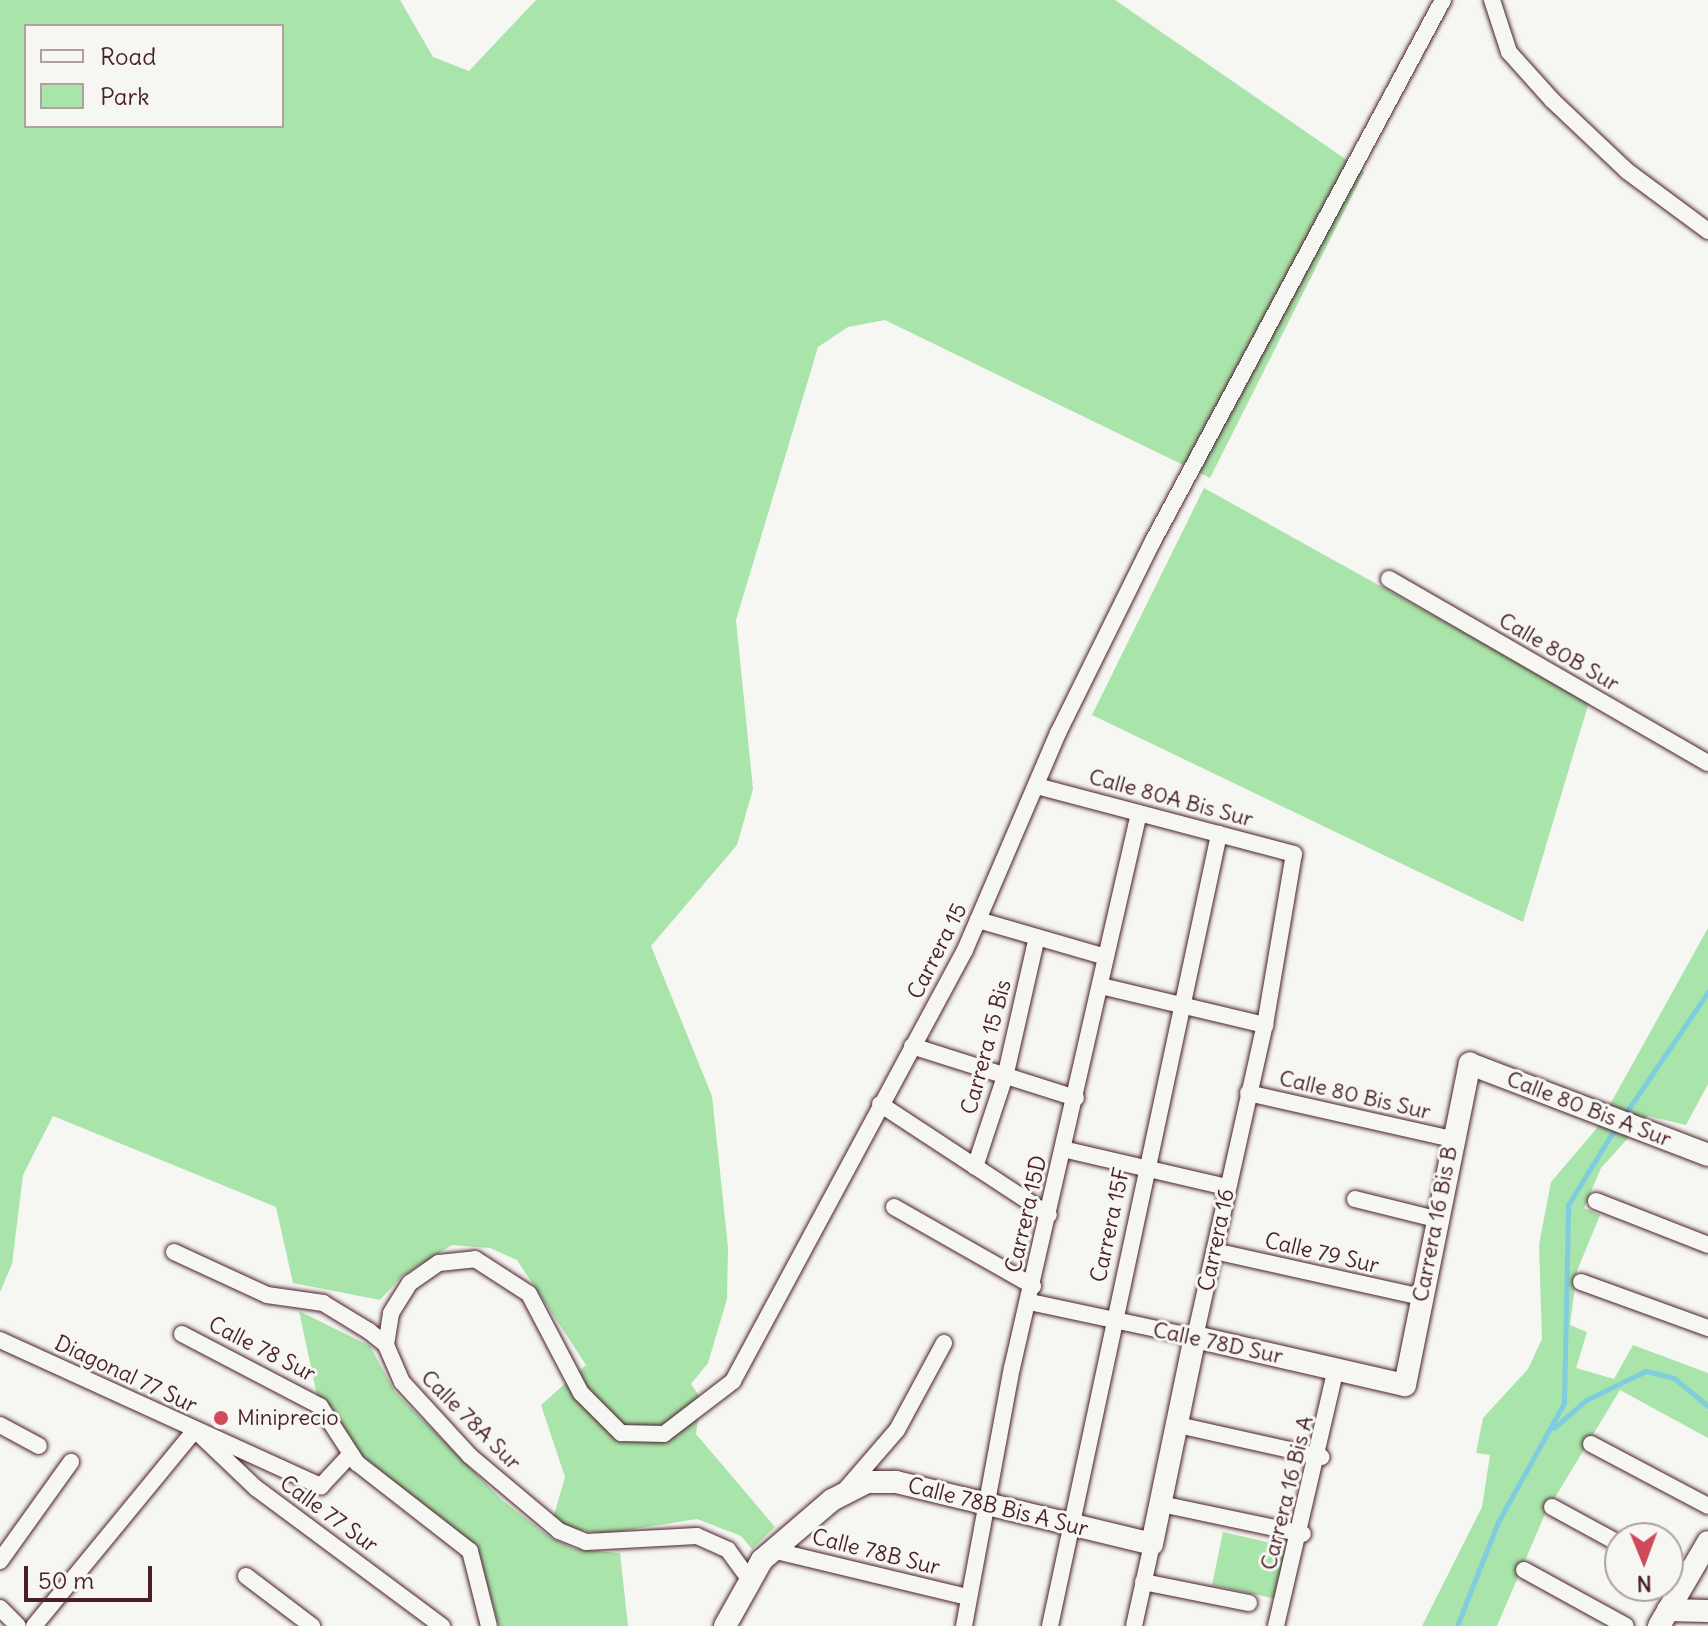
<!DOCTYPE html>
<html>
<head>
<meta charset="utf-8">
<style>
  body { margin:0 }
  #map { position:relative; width:1708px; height:1626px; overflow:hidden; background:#f6f6f2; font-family:Delius,sans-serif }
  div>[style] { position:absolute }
  .green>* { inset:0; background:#a9e4aa }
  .stream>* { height:5px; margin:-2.5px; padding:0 2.5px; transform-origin:2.5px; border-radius:2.5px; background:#7fcddd }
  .roads { filter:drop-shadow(0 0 2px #4a1f2b) drop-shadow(0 0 2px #4a1f2b) }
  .street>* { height:16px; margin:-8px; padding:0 8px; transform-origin:8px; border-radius:8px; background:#f6f6f2 }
  .secondary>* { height:22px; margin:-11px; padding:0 11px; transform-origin:11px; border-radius:11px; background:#f6f6f2 }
  .dots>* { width:22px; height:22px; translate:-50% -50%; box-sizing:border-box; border:4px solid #f6f6f2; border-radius:50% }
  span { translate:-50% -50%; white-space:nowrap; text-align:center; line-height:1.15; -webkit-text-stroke:6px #f6f6f2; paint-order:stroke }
  .street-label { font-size:22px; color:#4a1f2b }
  .poi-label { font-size:22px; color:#4a1f2b }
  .left { translate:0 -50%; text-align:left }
  .legend { position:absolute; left:24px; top:24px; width:260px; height:104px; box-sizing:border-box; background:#f6f6f2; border:2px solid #b1a0a2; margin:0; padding:10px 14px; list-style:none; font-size:24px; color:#4a1f2b }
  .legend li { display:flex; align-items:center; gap:16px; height:40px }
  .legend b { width:40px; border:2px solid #b1a0a2 }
  .north { position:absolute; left:1604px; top:1522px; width:80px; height:80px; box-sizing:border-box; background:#f6f6f2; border:2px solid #b1a0a2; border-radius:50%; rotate:179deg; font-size:22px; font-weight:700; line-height:32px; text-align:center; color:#4a1f2b }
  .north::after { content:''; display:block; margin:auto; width:28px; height:36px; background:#d1495b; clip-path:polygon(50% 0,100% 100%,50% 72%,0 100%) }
  .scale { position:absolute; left:24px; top:1566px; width:128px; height:36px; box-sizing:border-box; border:4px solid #4a1f2b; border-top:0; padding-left:10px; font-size:24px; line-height:28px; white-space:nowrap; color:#4a1f2b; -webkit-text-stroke:6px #f6f6f2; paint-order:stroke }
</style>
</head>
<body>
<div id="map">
  <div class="green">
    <div style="clip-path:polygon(evenodd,0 0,400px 0,433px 57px,469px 71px,536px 0,1115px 0,1364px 172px,1210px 478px,885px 320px,848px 327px,818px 347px,736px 620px,753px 789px,737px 845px,651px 946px,712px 1096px,728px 1247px,727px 1299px,708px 1363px,691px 1384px,701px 1399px,696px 1434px,775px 1527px,752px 1549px,741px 1536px,697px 1519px,603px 1534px,566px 1527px,554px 1515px,565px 1477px,541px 1405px,586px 1365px,517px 1260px,490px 1248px,452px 1245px,402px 1276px,380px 1300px,293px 1283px,276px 1207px,53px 1116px,23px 1175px,12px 1264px,0 1292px,0 0,26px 26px,282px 26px,282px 126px,26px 126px,26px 26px)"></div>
    <div style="clip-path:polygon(1204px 488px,1589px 702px,1523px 922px,1092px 715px)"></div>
    <div style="clip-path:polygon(1708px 928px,1708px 1084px,1686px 1125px,1648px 1116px,1601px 1168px,1584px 1208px,1600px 1215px,1577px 1271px,1570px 1325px,1587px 1332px,1576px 1368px,1614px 1379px,1633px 1345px,1708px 1373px,1708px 1438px,1620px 1390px,1545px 1514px,1497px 1626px,1422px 1626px,1482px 1507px,1490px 1455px,1476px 1453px,1483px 1418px,1528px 1369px,1542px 1339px,1539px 1245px,1551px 1182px,1597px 1128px)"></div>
    <div style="clip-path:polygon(299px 1311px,370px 1346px,395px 1392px,502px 1500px,551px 1538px,575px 1549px,620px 1553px,628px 1626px,499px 1626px,477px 1548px,366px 1461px,318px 1400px)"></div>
    <div style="clip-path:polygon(1223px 1532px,1289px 1547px,1277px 1599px,1212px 1585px)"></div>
  </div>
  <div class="stream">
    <div style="left:1623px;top:1117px;width:151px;rotate:-55.8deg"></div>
    <div style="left:1554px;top:1428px;width:43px;rotate:-41.2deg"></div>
    <div style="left:1586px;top:1400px;width:67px;rotate:-25.8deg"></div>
    <div style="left:1646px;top:1371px;width:29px;rotate:14deg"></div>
    <div style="left:1674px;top:1378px;width:44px;rotate:39.5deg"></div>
    <div style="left:1457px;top:1626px;width:112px;rotate:-68.5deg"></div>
    <div style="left:1498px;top:1522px;width:136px;rotate:-61deg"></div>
    <div style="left:1564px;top:1403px;width:198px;rotate:-88.8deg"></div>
    <div style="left:1568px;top:1205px;width:94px;rotate:-58.5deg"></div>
  </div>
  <div class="roads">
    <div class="street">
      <div style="left:1492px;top:0;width:55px;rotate:71.9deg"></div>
      <div style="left:1509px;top:52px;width:64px;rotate:48.1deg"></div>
      <div style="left:1552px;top:100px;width:103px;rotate:43.4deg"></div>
      <div style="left:1627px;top:171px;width:101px;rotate:36.5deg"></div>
      <div style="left:1389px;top:579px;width:368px;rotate:30deg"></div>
      <div style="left:978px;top:920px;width:133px;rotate:16.1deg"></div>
      <div style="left:1101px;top:986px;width:169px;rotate:13.4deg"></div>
      <div style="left:912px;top:1046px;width:172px;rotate:17.6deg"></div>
      <div style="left:1248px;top:1093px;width:209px;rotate:12.7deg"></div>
      <div style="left:880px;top:1104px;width:202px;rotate:33.3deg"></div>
      <div style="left:1063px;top:1149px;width:167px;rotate:13.1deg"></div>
      <div style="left:975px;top:1167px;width:99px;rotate:-71.7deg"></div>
      <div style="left:1006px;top:1073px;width:139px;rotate:-77.2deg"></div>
      <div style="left:1355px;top:1199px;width:83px;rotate:13.9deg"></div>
      <div style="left:1596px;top:1201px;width:120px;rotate:21.4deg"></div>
      <div style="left:894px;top:1207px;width:160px;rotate:29.6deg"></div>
      <div style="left:1214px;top:1251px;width:212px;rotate:12.5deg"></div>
      <div style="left:174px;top:1252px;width:102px;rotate:24.8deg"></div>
      <div style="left:267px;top:1295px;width:57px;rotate:8.1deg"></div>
      <div style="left:323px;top:1303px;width:54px;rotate:31.3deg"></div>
      <div style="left:369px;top:1331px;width:22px;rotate:39deg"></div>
      <div style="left:386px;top:1345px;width:40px;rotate:66.6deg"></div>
      <div style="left:402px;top:1382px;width:100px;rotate:47.4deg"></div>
      <div style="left:470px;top:1456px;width:116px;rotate:40.1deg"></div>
      <div style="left:559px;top:1531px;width:29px;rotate:22deg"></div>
      <div style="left:586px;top:1542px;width:111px;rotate:-3.1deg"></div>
      <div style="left:697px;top:1536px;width:34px;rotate:24deg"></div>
      <div style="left:728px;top:1550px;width:36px;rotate:54deg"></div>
      <div style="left:1581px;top:1282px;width:135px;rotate:19.9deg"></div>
      <div style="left:1030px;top:1302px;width:169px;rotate:12deg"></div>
      <div style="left:1195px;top:1337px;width:320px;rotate:-77.4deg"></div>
      <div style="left:1265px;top:1025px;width:173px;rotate:-80.4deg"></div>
      <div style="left:1294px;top:854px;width:267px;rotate:-165.2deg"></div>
      <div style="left:182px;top:1334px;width:156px;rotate:27.6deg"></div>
      <div style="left:320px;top:1406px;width:68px;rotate:57deg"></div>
      <div style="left:357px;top:1463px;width:143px;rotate:37.9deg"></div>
      <div style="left:470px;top:1551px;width:77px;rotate:75.8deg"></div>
      <div style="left:0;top:1340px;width:353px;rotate:24.5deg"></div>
      <div style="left:321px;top:1486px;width:42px;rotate:-46.9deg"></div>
      <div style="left:386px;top:1345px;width:32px;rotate:-81deg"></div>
      <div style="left:391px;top:1313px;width:36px;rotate:-58deg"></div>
      <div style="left:410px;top:1283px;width:35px;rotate:-35deg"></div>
      <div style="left:439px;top:1263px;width:36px;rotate:-6deg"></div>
      <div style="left:475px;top:1259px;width:64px;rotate:32.9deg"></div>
      <div style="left:529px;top:1294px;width:112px;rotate:62.3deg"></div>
      <div style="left:581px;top:1393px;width:57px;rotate:45deg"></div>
      <div style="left:621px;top:1433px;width:43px;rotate:1.3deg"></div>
      <div style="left:664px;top:1434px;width:87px;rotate:-37.5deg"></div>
      <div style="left:733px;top:1381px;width:489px;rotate:-61.7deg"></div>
      <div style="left:965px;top:950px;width:236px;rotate:-66.8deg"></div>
      <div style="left:1058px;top:733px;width:214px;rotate:-63.7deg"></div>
      <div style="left:1153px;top:541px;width:614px;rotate:-61.81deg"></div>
      <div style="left:0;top:1425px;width:44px;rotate:28.3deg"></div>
      <div style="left:1178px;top:1425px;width:147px;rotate:12.6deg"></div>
      <div style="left:1591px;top:1444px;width:132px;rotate:27.9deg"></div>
      <div style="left:846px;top:1489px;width:78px;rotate:-49.2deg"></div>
      <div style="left:897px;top:1430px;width:99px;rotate:-61.6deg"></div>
      <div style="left:1161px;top:1504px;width:145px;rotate:11.9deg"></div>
      <div style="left:1552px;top:1507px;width:77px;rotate:28.6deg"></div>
      <div style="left:772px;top:1550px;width:202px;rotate:13.5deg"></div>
      <div style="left:0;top:1561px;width:122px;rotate:-54.4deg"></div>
      <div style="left:1524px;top:1570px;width:116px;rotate:28.8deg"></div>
      <div style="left:1668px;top:1570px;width:20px;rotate:27deg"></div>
      <div style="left:246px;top:1576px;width:83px;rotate:37.1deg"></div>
      <div style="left:1143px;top:1582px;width:108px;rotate:11.2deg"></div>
      <div style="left:0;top:1608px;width:25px;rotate:45deg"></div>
      <div style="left:34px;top:1626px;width:254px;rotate:-50.6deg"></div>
      <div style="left:195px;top:1430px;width:84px;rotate:43.6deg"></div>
      <div style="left:256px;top:1488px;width:232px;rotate:36.6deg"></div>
      <div style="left:964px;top:1626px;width:262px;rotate:-79.5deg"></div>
      <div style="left:1012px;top:1368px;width:569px;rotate:-77.11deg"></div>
      <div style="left:1050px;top:1626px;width:810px;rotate:-77.95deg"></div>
      <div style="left:1134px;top:1626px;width:84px;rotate:-77.6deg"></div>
      <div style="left:1276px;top:1626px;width:265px;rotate:-76.9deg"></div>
    </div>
    <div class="secondary">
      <div style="left:1668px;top:1610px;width:40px;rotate:1.4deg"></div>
      <div style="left:725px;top:1626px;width:76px;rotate:-60.7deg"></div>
      <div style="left:762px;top:1560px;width:92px;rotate:-40.6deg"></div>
      <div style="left:832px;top:1500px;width:39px;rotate:-27deg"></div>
      <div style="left:867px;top:1482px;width:29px"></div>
      <div style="left:896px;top:1482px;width:263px;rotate:13.6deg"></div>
      <div style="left:1152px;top:1544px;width:211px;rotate:-78.3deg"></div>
      <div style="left:1195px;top:1337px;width:215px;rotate:12.9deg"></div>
      <div style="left:1405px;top:1385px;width:328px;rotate:-78.6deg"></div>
      <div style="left:1470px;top:1064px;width:255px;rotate:20.9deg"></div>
      <div style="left:1659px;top:1626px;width:97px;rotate:-59.7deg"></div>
    </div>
  </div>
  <div class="dots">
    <div style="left:221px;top:1418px;background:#d1495b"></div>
  </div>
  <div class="street-label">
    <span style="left:1559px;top:652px;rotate:30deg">Calle 80B Sur</span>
    <span style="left:1171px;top:798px;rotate:15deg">Calle 80A Bis Sur</span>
    <span style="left:937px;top:951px;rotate:-63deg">Carrera 15</span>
    <span style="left:986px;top:1047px;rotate:-75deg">Carrera 15 Bis</span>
    <span style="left:1355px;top:1095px;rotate:13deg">Calle 80 Bis Sur</span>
    <span style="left:1589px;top:1109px;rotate:21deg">Calle 80 Bis A Sur</span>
    <span style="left:1026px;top:1214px;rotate:-77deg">Carrera 15D</span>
    <span style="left:1435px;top:1224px;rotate:-79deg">Carrera 16 Bis B</span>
    <span style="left:1110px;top:1225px;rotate:-78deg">Carrera 15F</span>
    <span style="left:1216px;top:1240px;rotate:-78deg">Carrera 16</span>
    <span style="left:1322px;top:1253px;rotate:13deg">Calle 79 Sur</span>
    <span style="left:1218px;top:1343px;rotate:12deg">Calle 78D Sur</span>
    <span style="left:262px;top:1349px;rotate:27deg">Calle 78 Sur</span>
    <span style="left:126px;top:1374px;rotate:25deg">Diagonal 77 Sur</span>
    <span style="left:471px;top:1420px;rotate:45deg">Calle 78A Sur</span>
    <span style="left:1287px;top:1493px;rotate:-76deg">Carrera 16 Bis A</span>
    <span style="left:998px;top:1507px;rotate:14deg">Calle 78B Bis A Sur</span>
    <span style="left:329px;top:1514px;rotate:36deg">Calle 77 Sur</span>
    <span style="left:876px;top:1552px;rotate:14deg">Calle 78B Sur</span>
  </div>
  <div class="poi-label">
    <span class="left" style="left:237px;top:1418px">Miniprecio</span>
  </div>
  <ul class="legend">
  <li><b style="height:10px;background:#f6f6f2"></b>Road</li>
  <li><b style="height:22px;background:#a9e4aa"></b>Park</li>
  </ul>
  <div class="north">N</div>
  <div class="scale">50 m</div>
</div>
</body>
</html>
